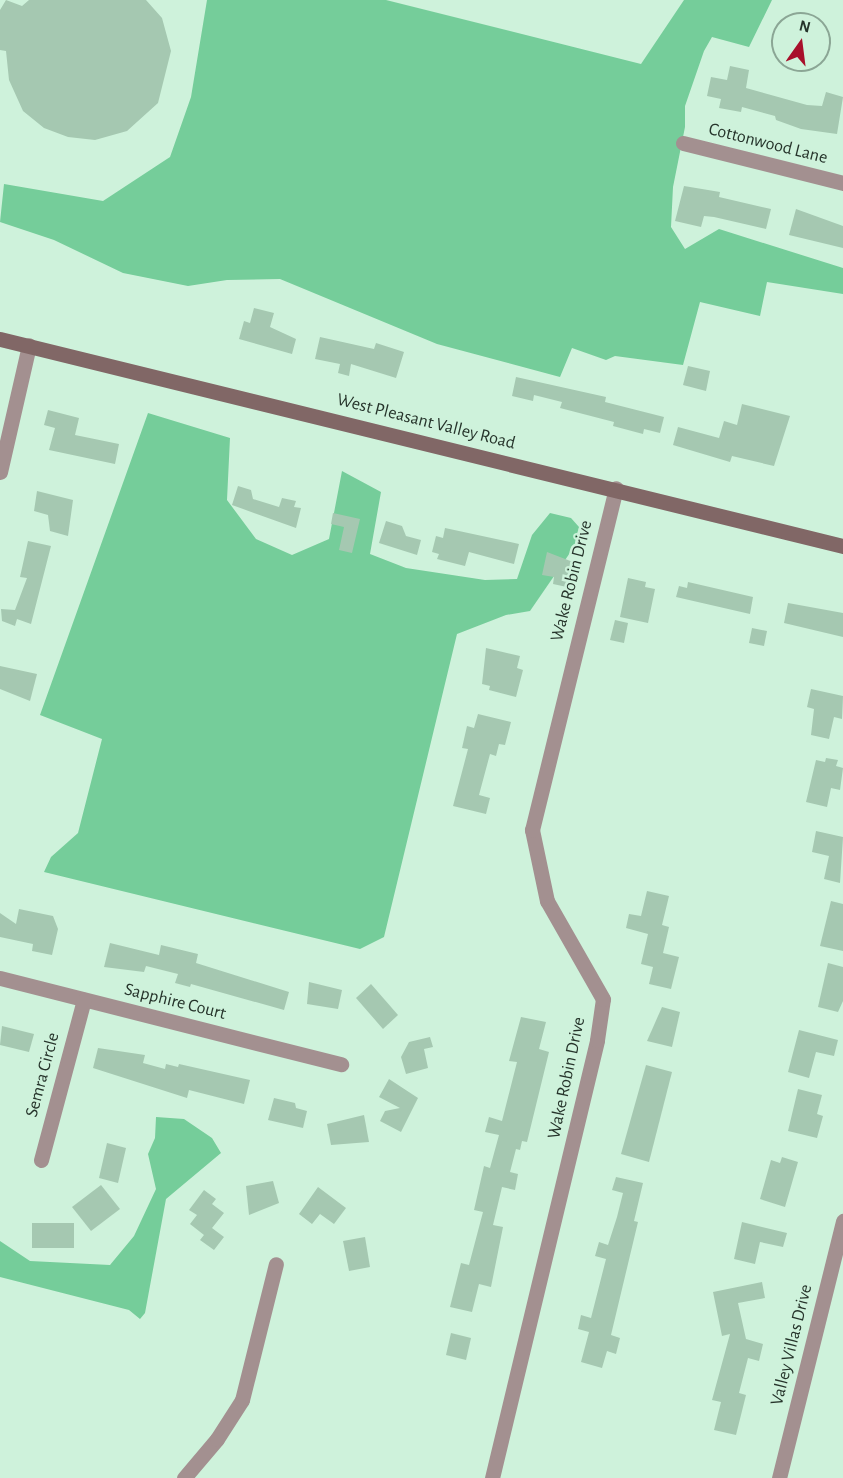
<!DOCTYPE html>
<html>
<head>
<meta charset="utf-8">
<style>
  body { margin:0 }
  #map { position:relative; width:843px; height:1478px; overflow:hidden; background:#cef2db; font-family:"Alegreya Sans",sans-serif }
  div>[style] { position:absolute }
  .green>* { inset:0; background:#75cd9a }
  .building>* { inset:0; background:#a5c8b1 }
  .minor>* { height:15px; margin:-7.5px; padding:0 7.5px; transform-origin:7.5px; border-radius:7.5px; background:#a39090 }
  .secondary>* { height:15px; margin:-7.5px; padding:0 7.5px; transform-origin:7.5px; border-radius:7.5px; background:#816766 }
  span { translate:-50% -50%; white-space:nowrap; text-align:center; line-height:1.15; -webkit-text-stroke:5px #cef2db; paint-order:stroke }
  .street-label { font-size:18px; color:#26342b }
  .north { position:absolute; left:771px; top:12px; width:60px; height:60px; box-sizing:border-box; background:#cef2db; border:2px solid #8ba695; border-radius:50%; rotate:14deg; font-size:16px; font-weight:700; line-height:24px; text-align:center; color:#26342b }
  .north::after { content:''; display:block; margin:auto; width:21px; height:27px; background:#a8102b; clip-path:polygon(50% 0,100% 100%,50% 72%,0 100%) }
</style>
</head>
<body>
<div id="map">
  <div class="green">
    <div style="clip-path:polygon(207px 0,386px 0,641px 64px,684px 0,772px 0,749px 47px,712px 37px,704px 51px,685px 106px,685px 127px,673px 187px,671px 227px,685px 249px,719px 229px,843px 268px,843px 294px,767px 282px,760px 316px,700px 302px,683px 365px,615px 356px,606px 360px,572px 348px,560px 377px,437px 344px,280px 279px,227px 280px,188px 286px,123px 273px,54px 240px,0 222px,4px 184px,103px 201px,170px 157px,191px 97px)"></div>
    <div style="clip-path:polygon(148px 413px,230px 438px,227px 500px,256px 539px,292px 555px,329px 539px,342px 471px,381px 492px,370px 554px,406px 568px,485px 580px,517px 579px,532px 535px,550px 513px,571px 518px,579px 527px,574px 547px,530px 611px,506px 615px,457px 634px,384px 937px,360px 949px,44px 872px,51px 857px,78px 833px,102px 739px,40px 715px)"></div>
    <div style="clip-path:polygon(156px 1117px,184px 1119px,212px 1138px,221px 1153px,166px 1199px,145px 1313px,140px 1319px,129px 1310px,0 1277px,0 1241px,30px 1261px,110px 1265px,134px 1236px,156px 1189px,148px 1154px,155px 1138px)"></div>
  </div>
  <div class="building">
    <div style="clip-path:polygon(6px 0,22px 6px,29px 0,146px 0,162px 18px,171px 51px,158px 103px,127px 131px,95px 140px,68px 137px,44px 128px,23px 111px,9px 80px,6px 51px,0 50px,0 10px)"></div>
    <div style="clip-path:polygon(730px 66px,749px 70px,746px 88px,807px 105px,822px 106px,826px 92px,843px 97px,837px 134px,801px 129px,776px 120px,775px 116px,742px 107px,741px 112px,719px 108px,721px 99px,707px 96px,711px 77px,727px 80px)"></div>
    <div style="clip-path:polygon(684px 186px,720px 192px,719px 197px,771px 209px,766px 229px,714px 217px,704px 216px,701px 227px,675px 221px)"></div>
    <div style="clip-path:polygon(796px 209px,843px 226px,843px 248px,789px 235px)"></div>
    <div style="clip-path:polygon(254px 308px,274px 313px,270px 327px,296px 339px,292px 354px,239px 339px,244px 321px,250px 323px)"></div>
    <div style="clip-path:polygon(320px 337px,374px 349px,376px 343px,404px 352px,396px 378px,351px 364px,349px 376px,338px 373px,340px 364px,315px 359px)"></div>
    <div style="clip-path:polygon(688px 366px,710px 371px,706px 391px,683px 385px)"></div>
    <div style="clip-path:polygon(516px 377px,606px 397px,605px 402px,664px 417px,660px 433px,644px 429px,643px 434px,613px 426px,614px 422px,560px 408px,562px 402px,534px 395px,533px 401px,512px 396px)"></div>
    <div style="clip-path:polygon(742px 404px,790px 416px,774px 466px,732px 456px,730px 462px,673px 445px,678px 427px,719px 438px,724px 421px,737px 425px)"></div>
    <div style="clip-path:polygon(48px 410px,79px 418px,75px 435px,119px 444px,115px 464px,49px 450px,55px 428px,44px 425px)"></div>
    <div style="clip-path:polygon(238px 486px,251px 490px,253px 499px,279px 507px,282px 498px,296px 501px,294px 507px,301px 508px,296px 528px,232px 505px)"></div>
    <div style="clip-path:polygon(37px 491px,73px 500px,68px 536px,50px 531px,48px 515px,34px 511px)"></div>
    <div style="clip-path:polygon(333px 513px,360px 519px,352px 553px,339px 550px,344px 527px,331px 524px)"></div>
    <div style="clip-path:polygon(386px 521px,402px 526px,406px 536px,421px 540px,417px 555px,379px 543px)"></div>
    <div style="clip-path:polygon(445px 528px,519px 544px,514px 564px,469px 552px,465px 566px,437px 559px,439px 554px,432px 552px,436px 536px,443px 538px)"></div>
    <div style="clip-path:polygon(28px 541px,51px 546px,31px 624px,17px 619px,15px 626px,2px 621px,1px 609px,15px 610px,27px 578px,20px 577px)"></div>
    <div style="clip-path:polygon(547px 552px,573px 562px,567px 587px,553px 584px,554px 577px,542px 575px)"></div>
    <div style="clip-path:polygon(628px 578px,646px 582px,645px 587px,655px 589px,648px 623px,620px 617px)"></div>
    <div style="clip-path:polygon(688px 582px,753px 597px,750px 614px,676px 597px,679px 586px,687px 588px)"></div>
    <div style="clip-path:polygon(788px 603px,843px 613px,843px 637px,784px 623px)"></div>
    <div style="clip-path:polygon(615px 620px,628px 623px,624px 643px,610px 640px)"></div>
    <div style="clip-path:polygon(752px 628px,767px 631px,764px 646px,749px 643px)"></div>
    <div style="clip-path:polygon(486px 648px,520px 656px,517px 668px,523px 670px,516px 697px,489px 690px,490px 686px,482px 684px)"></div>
    <div style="clip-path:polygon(0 666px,37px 674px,30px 701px,0 689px)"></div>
    <div style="clip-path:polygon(811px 689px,843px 696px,842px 719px,834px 717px,829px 739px,811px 735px,814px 709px,807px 707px)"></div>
    <div style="clip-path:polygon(478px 714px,511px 722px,505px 745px,499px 744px,496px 756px,490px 754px,479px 795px,490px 798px,486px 814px,453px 806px,468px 749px,462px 748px,467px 726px,474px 728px)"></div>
    <div style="clip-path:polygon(826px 758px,838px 760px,836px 766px,843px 768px,840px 790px,831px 788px,827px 807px,806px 802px,816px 760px,825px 762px)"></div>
    <div style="clip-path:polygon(816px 831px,843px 837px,840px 883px,824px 879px,829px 856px,812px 852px)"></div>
    <div style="clip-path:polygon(647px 891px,669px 896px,662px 925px,669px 927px,663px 953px,679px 957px,671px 989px,649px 984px,653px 967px,641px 964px,648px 934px,626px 928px,629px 914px,641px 916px)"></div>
    <div style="clip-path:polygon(831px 901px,843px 904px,843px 951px,820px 946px)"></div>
    <div style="clip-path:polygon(19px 909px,53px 916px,58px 929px,52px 955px,32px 951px,33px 944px,0 937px,0 913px,16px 924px)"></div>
    <div style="clip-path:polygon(110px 943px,159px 955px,161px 945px,198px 954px,196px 963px,289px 992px,284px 1010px,191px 984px,190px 987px,175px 983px,178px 974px,146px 966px,144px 972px,104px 967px)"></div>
    <div style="clip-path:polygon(828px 963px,843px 967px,843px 1001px,838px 1012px,818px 1007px)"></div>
    <div style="clip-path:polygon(309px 982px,342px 990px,338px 1009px,307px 1004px)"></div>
    <div style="clip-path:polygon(371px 984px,398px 1015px,383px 1029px,356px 998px)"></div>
    <div style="clip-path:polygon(662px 1007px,680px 1012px,672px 1047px,647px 1041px)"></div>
    <div style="clip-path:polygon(521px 1017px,546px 1022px,539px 1049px,549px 1052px,527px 1142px,522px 1141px,520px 1150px,516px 1149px,510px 1172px,518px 1174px,515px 1190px,502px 1187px,493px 1225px,503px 1227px,491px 1287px,479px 1284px,472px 1312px,450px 1307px,461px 1263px,469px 1265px,483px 1212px,474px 1210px,484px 1166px,490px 1168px,499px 1135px,485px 1132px,489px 1117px,502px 1121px,517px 1062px,509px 1061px)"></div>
    <div style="clip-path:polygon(2px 1026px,34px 1034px,29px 1052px,0 1045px)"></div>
    <div style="clip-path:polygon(799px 1030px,838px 1040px,834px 1056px,816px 1052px,809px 1078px,788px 1072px)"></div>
    <div style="clip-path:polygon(430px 1037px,433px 1047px,424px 1049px,428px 1068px,406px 1074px,401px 1057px,409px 1042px)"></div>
    <div style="clip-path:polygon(98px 1048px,145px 1055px,143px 1063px,165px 1069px,166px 1064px,178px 1067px,179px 1064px,250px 1080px,244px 1104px,189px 1090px,187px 1098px,93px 1068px)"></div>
    <div style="clip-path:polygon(646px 1065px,672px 1072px,649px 1162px,621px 1154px)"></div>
    <div style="clip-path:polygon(389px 1079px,418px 1098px,401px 1132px,380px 1121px,385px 1111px,400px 1108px,379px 1097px)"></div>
    <div style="clip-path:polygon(798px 1089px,822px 1095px,817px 1114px,823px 1116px,817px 1138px,788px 1131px)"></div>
    <div style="clip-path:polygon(274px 1098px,295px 1103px,296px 1108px,307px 1111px,303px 1128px,268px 1120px)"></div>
    <div style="clip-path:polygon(364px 1115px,369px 1142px,331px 1145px,327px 1124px)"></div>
    <div style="clip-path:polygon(107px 1143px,126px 1148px,118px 1183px,99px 1178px)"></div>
    <div style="clip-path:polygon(782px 1157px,798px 1162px,785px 1207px,760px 1199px,771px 1160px,780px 1163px)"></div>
    <div style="clip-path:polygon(616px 1177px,643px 1183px,634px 1221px,638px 1222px,611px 1335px,620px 1338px,616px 1354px,607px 1351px,602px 1368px,581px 1362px,589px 1332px,578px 1329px,581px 1315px,591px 1318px,606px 1259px,595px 1256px,599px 1242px,608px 1245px,617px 1217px,623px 1193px,612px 1190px)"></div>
    <div style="clip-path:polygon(273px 1181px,279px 1203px,249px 1215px,246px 1186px)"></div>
    <div style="clip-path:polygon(101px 1185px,120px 1209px,91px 1231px,72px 1207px)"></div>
    <div style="clip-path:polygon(318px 1187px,346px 1208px,334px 1224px,320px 1214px,312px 1224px,299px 1214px)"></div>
    <div style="clip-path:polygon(204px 1190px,216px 1199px,212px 1204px,224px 1213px,212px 1228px,224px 1237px,214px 1250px,200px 1240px,204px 1235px,190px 1224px,197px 1215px,189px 1210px)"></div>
    <div style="clip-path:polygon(742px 1222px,787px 1233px,783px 1247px,760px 1242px,755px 1264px,734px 1259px)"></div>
    <div style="clip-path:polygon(32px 1223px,74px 1223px,74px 1248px,32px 1248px)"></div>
    <div style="clip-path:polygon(365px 1237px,370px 1267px,349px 1271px,343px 1241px)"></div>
    <div style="clip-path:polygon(762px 1282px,765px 1298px,738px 1303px,746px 1339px,763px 1344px,759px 1361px,748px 1358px,739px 1393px,746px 1395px,736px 1435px,714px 1430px,721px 1402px,712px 1400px,730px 1334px,722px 1336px,713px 1292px)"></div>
    <div style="clip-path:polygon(451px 1333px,471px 1338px,466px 1360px,446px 1355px)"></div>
  </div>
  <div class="minor">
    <div style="left:683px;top:143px;width:165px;rotate:14deg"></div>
    <div style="left:0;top:472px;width:130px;rotate:-77.1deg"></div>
    <div style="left:0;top:978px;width:352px;rotate:14.2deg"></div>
    <div style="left:41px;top:1160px;width:166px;rotate:-75deg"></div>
    <div style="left:184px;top:1478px;width:51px;rotate:-49.8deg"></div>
    <div style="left:217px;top:1439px;width:46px;rotate:-57.3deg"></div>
    <div style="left:242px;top:1400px;width:140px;rotate:-76deg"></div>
    <div style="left:492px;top:1478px;width:450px;rotate:-76.5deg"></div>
    <div style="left:597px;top:1040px;width:41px;rotate:-81.7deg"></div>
    <div style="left:603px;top:999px;width:113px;rotate:-119.7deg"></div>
    <div style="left:547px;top:901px;width:73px;rotate:-101.9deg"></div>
    <div style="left:532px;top:830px;width:352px;rotate:-76.2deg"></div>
    <div style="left:779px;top:1478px;width:265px;rotate:-76deg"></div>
  </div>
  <div class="secondary">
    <div style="left:0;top:339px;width:868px;rotate:13.8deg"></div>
  </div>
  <div class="street-label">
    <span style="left:768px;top:144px;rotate:14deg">Cottonwood Lane</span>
    <span style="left:426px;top:422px;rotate:14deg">West Pleasant Valley Road</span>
    <span style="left:572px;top:581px;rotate:-76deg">Wake Robin Drive</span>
    <span style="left:175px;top:1002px;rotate:14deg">Sapphire Court</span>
    <span style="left:43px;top:1075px;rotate:-75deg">Semra Circle</span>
    <span style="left:567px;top:1078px;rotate:-78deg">Wake Robin Drive</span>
    <span style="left:792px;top:1345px;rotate:-76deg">Valley Villas Drive</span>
  </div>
  <div class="north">N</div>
</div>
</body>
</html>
